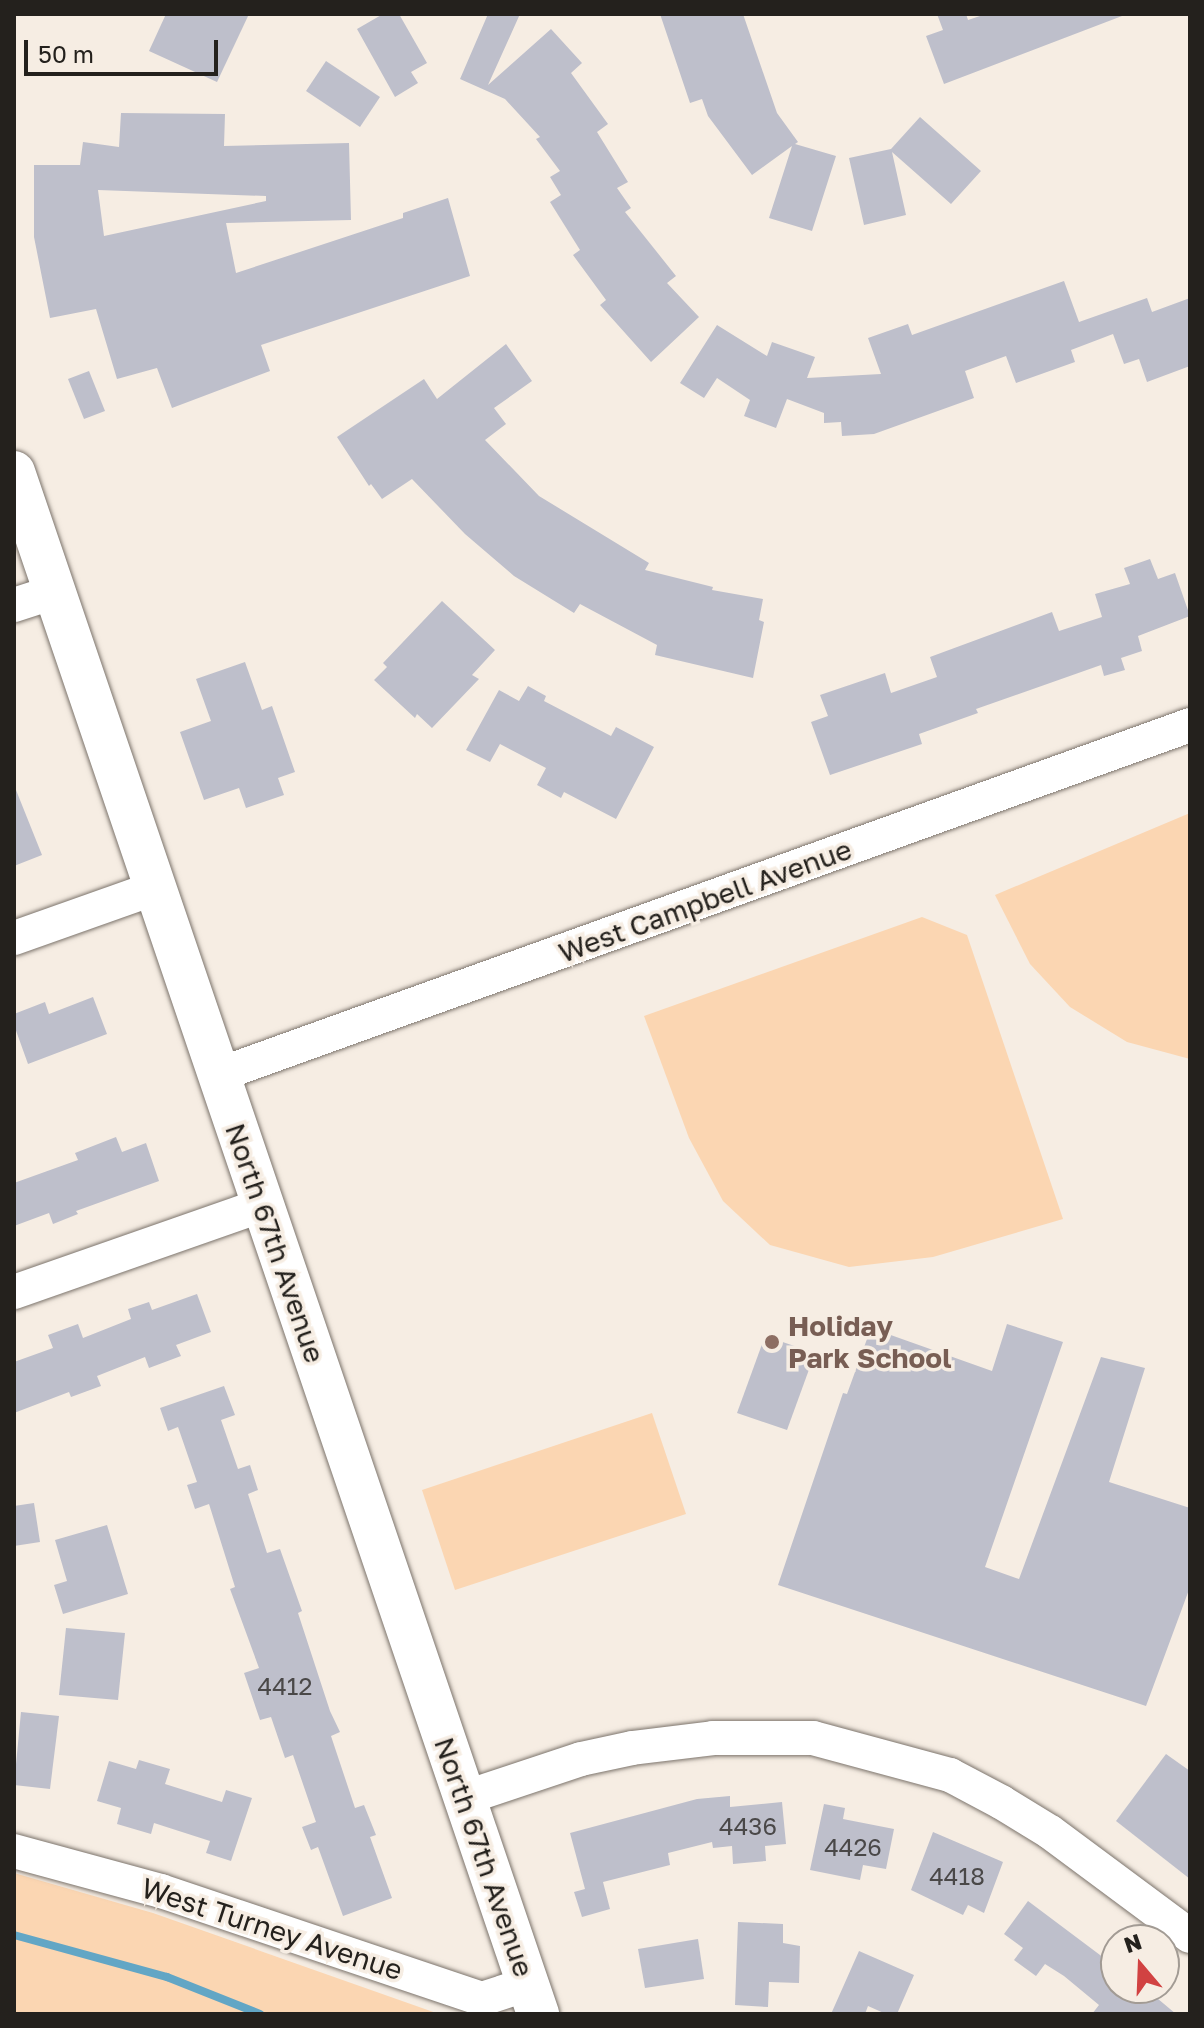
<!DOCTYPE html>
<html>
<head>
<meta charset="utf-8">
<style>
  body { margin:0 }
  #map { position:relative; width:1204px; height:2028px; overflow:hidden; background:#f6ede3; font-family:"Golos Text",sans-serif }
  div>[style] { position:absolute }
  .green>* { inset:0; background:#fbd6b2 }
  .stream>* { height:8px; margin:-4px; padding:0 4px; transform-origin:4px; border-radius:4px; background:#62a6c5 }
  .building>* { inset:0; background:#bebfcb }
  .roads { filter:drop-shadow(0 0 2px #7c746c) drop-shadow(0 0 2px #7c746c) }
  .minor>* { height:34px; margin:-17px; padding:0 17px; transform-origin:17px; border-radius:17px; background:#fff }
  .major>* { height:42px; margin:-21px; padding:0 21px; transform-origin:21px; border-radius:21px; background:#fff }
  .dots>* { width:22px; height:22px; translate:-50% -50%; box-sizing:border-box; border:4px solid #f6ede3; border-radius:50% }
  span { translate:-50% -50%; white-space:nowrap; text-align:center; line-height:1.15; -webkit-text-stroke:7px #f6ede3; paint-order:stroke }
  .number-label { font-size:24px; color:#4a4848 }
  .number-label span { -webkit-text-stroke-width:0 }
  .street-label { font-size:28px; color:#24211d }
  .education-label { font-size:28px; color:#785e54; font-weight:700 }
  .left { translate:0 -50%; text-align:left }
  .frame { position:absolute; inset:0; border:16px solid #24211d; pointer-events:none }
  .north { position:absolute; left:1100px; top:1924px; width:80px; height:80px; box-sizing:border-box; background:#f6ede3; border:2px solid #a29b94; border-radius:50%; rotate:341deg; font-size:22px; font-weight:700; line-height:32px; text-align:center; color:#24211d }
  .north::after { content:''; display:block; margin:auto; width:28px; height:36px; background:#d14242; clip-path:polygon(50% 0,100% 100%,50% 72%,0 100%) }
  .scale { position:absolute; left:24px; top:40px; width:194px; height:36px; box-sizing:border-box; border:4px solid #24211d; border-top:0; padding-left:10px; font-size:24px; line-height:28px; white-space:nowrap; color:#24211d; -webkit-text-stroke:6px #f6ede3; paint-order:stroke }
</style>
</head>
<body>
<div id="map">
  <div class="green">
    <div style="clip-path:polygon(1190px 813px,1190px 1059px,1127px 1042px,1070px 1007px,1030px 964px,995px 895px)"></div>
    <div style="clip-path:polygon(922px 917px,967px 935px,1063px 1219px,933px 1257px,849px 1267px,770px 1245px,723px 1201px,689px 1138px,644px 1016px)"></div>
    <div style="clip-path:polygon(652px 1413px,686px 1514px,455px 1590px,422px 1490px)"></div>
    <div style="clip-path:polygon(14px 1873px,153px 1913px,439px 2014px,14px 2014px)"></div>
  </div>
  <div class="stream">
    <div style="left:14px;top:1935px;width:159px;rotate:15.4deg"></div>
    <div style="left:167px;top:1977px;width:100px;rotate:21.7deg"></div>
  </div>
  <div class="building">
    <div style="clip-path:polygon(166px 14px,249px 14px,217px 82px,149px 51px)"></div>
    <div style="clip-path:polygon(383px 14px,399px 14px,427px 63px,411px 72px,418px 83px,395px 97px,357px 29px)"></div>
    <div style="clip-path:polygon(488px 14px,520px 14px,488px 85px,551px 29px,582px 63px,571px 73px,608px 124px,597px 132px,628px 182px,617px 188px,631px 208px,625px 212px,676px 276px,667px 283px,699px 317px,651px 362px,600px 305px,606px 300px,573px 255px,580px 250px,550px 202px,561px 195px,550px 177px,560px 171px,536px 139px,540px 137px,505px 99px,460px 79px)"></div>
    <div style="clip-path:polygon(660px 14px,743px 14px,777px 113px,798px 142px,795px 144px,836px 156px,812px 231px,769px 218px,792px 146px,752px 175px,708px 116px,702px 99px,690px 103px)"></div>
    <div style="clip-path:polygon(937px 14px,966px 14px,968px 20px,986px 14px,1122px 16px,944px 84px,926px 36px,943px 30px)"></div>
    <div style="clip-path:polygon(326px 61px,380px 97px,360px 127px,306px 91px)"></div>
    <div style="clip-path:polygon(evenodd,121px 113px,225px 114px,224px 146px,349px 143px,351px 220px,226px 223px,236px 273px,403px 218px,403px 213px,448px 198px,470px 276px,261px 345px,270px 371px,172px 408px,157px 368px,117px 379px,96px 309px,50px 318px,34px 237px,34px 165px,80px 165px,83px 142px,119px 147px,121px 113px,98px 190px,266px 196px,266px 201px,104px 236px,98px 190px)"></div>
    <div style="clip-path:polygon(920px 117px,981px 171px,951px 204px,892px 152px,906px 215px,864px 225px,849px 158px,891px 149px)"></div>
    <div style="clip-path:polygon(1064px 281px,1079px 322px,1147px 298px,1152px 312px,1190px 298px,1190px 366px,1147px 382px,1139px 359px,1124px 364px,1113px 334px,1071px 350px,1075px 362px,1016px 383px,1006px 356px,965px 371px,974px 398px,874px 434px,842px 436px,841px 422px,824px 423px,824px 413px,787px 399px,776px 428px,744px 416px,750px 400px,717px 378px,704px 398px,680px 383px,717px 325px,767px 356px,772px 342px,815px 357px,807px 378px,881px 374px,868px 338px,908px 324px,912px 335px)"></div>
    <div style="clip-path:polygon(506px 344px,532px 381px,494px 408px,506px 424px,485px 440px,539px 496px,649px 563px,645px 570px,713px 587px,712px 590px,763px 599px,759px 620px,764px 622px,753px 678px,655px 655px,657px 645px,580px 604px,574px 613px,514px 576px,465px 534px,412px 479px,382px 499px,371px 484px,369px 486px,337px 437px,424px 379px,437px 399px)"></div>
    <div style="clip-path:polygon(89px 371px,105px 411px,84px 419px,68px 379px)"></div>
    <div style="clip-path:polygon(1150px 559px,1158px 579px,1175px 573px,1190px 616px,1138px 636px,1142px 651px,1121px 658px,1125px 670px,1104px 676px,1101px 665px,976px 709px,978px 713px,919px 734px,922px 744px,830px 775px,811px 722px,828px 716px,820px 695px,885px 673px,891px 693px,937px 677px,930px 657px,1052px 612px,1059px 631px,1102px 617px,1095px 594px,1130px 584px,1124px 568px)"></div>
    <div style="clip-path:polygon(442px 601px,495px 650px,472px 675px,479px 679px,432px 728px,417px 714px,415px 718px,374px 680px,387px 667px,383px 663px)"></div>
    <div style="clip-path:polygon(245px 662px,262px 710px,272px 706px,295px 772px,278px 778px,284px 795px,246px 808px,239px 788px,204px 800px,180px 732px,211px 721px,196px 679px)"></div>
    <div style="clip-path:polygon(528px 686px,546px 696px,544px 701px,611px 736px,616px 727px,654px 747px,616px 819px,564px 792px,561px 798px,537px 785px,546px 768px,500px 744px,490px 762px,466px 750px,499px 690px,519px 701px)"></div>
    <div style="clip-path:polygon(14px 785px,42px 855px,14px 866px)"></div>
    <div style="clip-path:polygon(93px 997px,107px 1034px,28px 1064px,14px 1025px,14px 1014px,45px 1002px,49px 1014px)"></div>
    <div style="clip-path:polygon(116px 1137px,122px 1152px,146px 1143px,159px 1181px,76px 1211px,78px 1214px,53px 1224px,49px 1213px,14px 1226px,14px 1183px,78px 1160px,75px 1153px)"></div>
    <div style="clip-path:polygon(197px 1294px,211px 1332px,176px 1345px,181px 1356px,149px 1368px,145px 1357px,97px 1376px,101px 1386px,71px 1397px,69px 1392px,14px 1413px,14px 1362px,53px 1348px,48px 1335px,78px 1324px,83px 1338px,131px 1319px,128px 1309px,149px 1302px,152px 1310px)"></div>
    <div style="clip-path:polygon(1007px 1324px,1063px 1342px,985px 1567px,1019px 1579px,1101px 1357px,1145px 1368px,1109px 1482px,1190px 1508px,1190px 1587px,1146px 1706px,778px 1585px,843px 1393px,847px 1394px,871px 1328px,992px 1371px)"></div>
    <div style="clip-path:polygon(765px 1336px,815px 1353px,787px 1430px,737px 1413px)"></div>
    <div style="clip-path:polygon(224px 1386px,235px 1415px,221px 1420px,238px 1469px,250px 1465px,258px 1490px,248px 1494px,267px 1553px,280px 1549px,302px 1611px,298px 1613px,330px 1711px,340px 1732px,331px 1736px,355px 1808px,364px 1805px,376px 1835px,370px 1837px,392px 1898px,343px 1916px,318px 1847px,311px 1850px,302px 1827px,316px 1822px,293px 1755px,285px 1758px,271px 1717px,260px 1720px,244px 1673px,259px 1668px,230px 1589px,235px 1587px,209px 1504px,195px 1509px,187px 1485px,197px 1482px,178px 1427px,168px 1431px,160px 1408px)"></div>
    <div style="clip-path:polygon(34px 1503px,40px 1542px,14px 1546px,14px 1506px)"></div>
    <div style="clip-path:polygon(107px 1525px,128px 1594px,63px 1614px,54px 1585px,67px 1581px,55px 1540px)"></div>
    <div style="clip-path:polygon(66px 1628px,125px 1633px,118px 1700px,59px 1695px)"></div>
    <div style="clip-path:polygon(21px 1712px,59px 1716px,50px 1789px,14px 1785px)"></div>
    <div style="clip-path:polygon(1166px 1754px,1190px 1771px,1190px 1879px,1116px 1821px)"></div>
    <div style="clip-path:polygon(139px 1760px,170px 1769px,165px 1784px,222px 1802px,226px 1790px,252px 1798px,231px 1861px,206px 1853px,210px 1841px,154px 1823px,151px 1834px,117px 1824px,121px 1808px,97px 1801px,109px 1761px,136px 1769px)"></div>
    <div style="clip-path:polygon(730px 1796px,730px 1807px,782px 1802px,786px 1844px,765px 1846px,766px 1861px,733px 1864px,732px 1846px,713px 1848px,712px 1842px,668px 1853px,670px 1865px,603px 1882px,610px 1909px,582px 1917px,574px 1892px,585px 1889px,570px 1833px,697px 1799px)"></div>
    <div style="clip-path:polygon(824px 1804px,845px 1808px,843px 1819px,894px 1829px,886px 1869px,863px 1865px,860px 1880px,810px 1870px)"></div>
    <div style="clip-path:polygon(933px 1832px,1003px 1862px,984px 1913px,968px 1905px,963px 1915px,911px 1890px)"></div>
    <div style="clip-path:polygon(1028px 1901px,1116px 1967px,1116px 1988px,1145px 1988px,1176px 2014px,1092px 2014px,1099px 2005px,1064px 1976px,1045px 1964px,1036px 1976px,1014px 1960px,1023px 1948px,1004px 1934px)"></div>
    <div style="clip-path:polygon(738px 1922px,783px 1924px,783px 1943px,800px 1946px,799px 1983px,769px 1982px,768px 2007px,735px 2005px)"></div>
    <div style="clip-path:polygon(698px 1939px,704px 1979px,645px 1988px,638px 1949px)"></div>
    <div style="clip-path:polygon(859px 1951px,914px 1975px,897px 2014px,886px 2014px,868px 2006px,865px 2014px,831px 2014px)"></div>
  </div>
  <div class="roads">
    <div class="minor">
      <div style="left:14px;top:605px;width:42px;rotate:-18deg"></div>
      <div style="left:14px;top:938px;width:150px;rotate:-19.5deg"></div>
      <div style="left:218px;top:1075px;width:1033px;rotate:-19.8deg"></div>
      <div style="left:14px;top:1292px;width:263px;rotate:-19.3deg"></div>
      <div style="left:464px;top:1798px;width:123px;rotate:-18.4deg"></div>
      <div style="left:581px;top:1759px;width:52px;rotate:-12.2deg"></div>
      <div style="left:632px;top:1748px;width:82px;rotate:-7deg"></div>
      <div style="left:713px;top:1738px;width:100px"></div>
      <div style="left:813px;top:1738px;width:142px;rotate:15.1deg"></div>
      <div style="left:950px;top:1775px;width:58px;rotate:27.9deg"></div>
      <div style="left:1001px;top:1802px;width:57px;rotate:31.5deg"></div>
      <div style="left:1050px;top:1832px;width:174px;rotate:36.6deg"></div>
      <div style="left:14px;top:1851px;width:152px;rotate:15.2deg"></div>
      <div style="left:161px;top:1891px;width:339px;rotate:18.6deg"></div>
      <div style="left:482px;top:1999px;width:48px;rotate:-18.1deg"></div>
    </div>
    <div class="major">
      <div style="left:14px;top:472px;width:1629px;rotate:71.23deg"></div>
    </div>
  </div>
  <div class="dots">
    <div style="left:772px;top:1342px;background:#8d6e63"></div>
  </div>
  <div class="number-label">
    <span style="left:285px;top:1686px">4412</span>
    <span style="left:748px;top:1826px">4436</span>
    <span style="left:853px;top:1847px">4426</span>
    <span style="left:957px;top:1876px">4418</span>
  </div>
  <div class="street-label">
    <span style="left:705px;top:901px;rotate:-20deg">West Campbell Avenue</span>
    <span style="left:275px;top:1243px;rotate:71deg">North 67th Avenue</span>
    <span style="left:484px;top:1857px;rotate:71deg">North 67th Avenue</span>
    <span style="left:272px;top:1929px;rotate:18deg">West Turney Avenue</span>
  </div>
  <div class="education-label">
    <span class="left" style="left:788px;top:1342px">Holiday<br>Park School</span>
  </div>
  <div class="frame"></div>
  <div class="north">N</div>
  <div class="scale">50 m</div>
</div>
</body>
</html>
